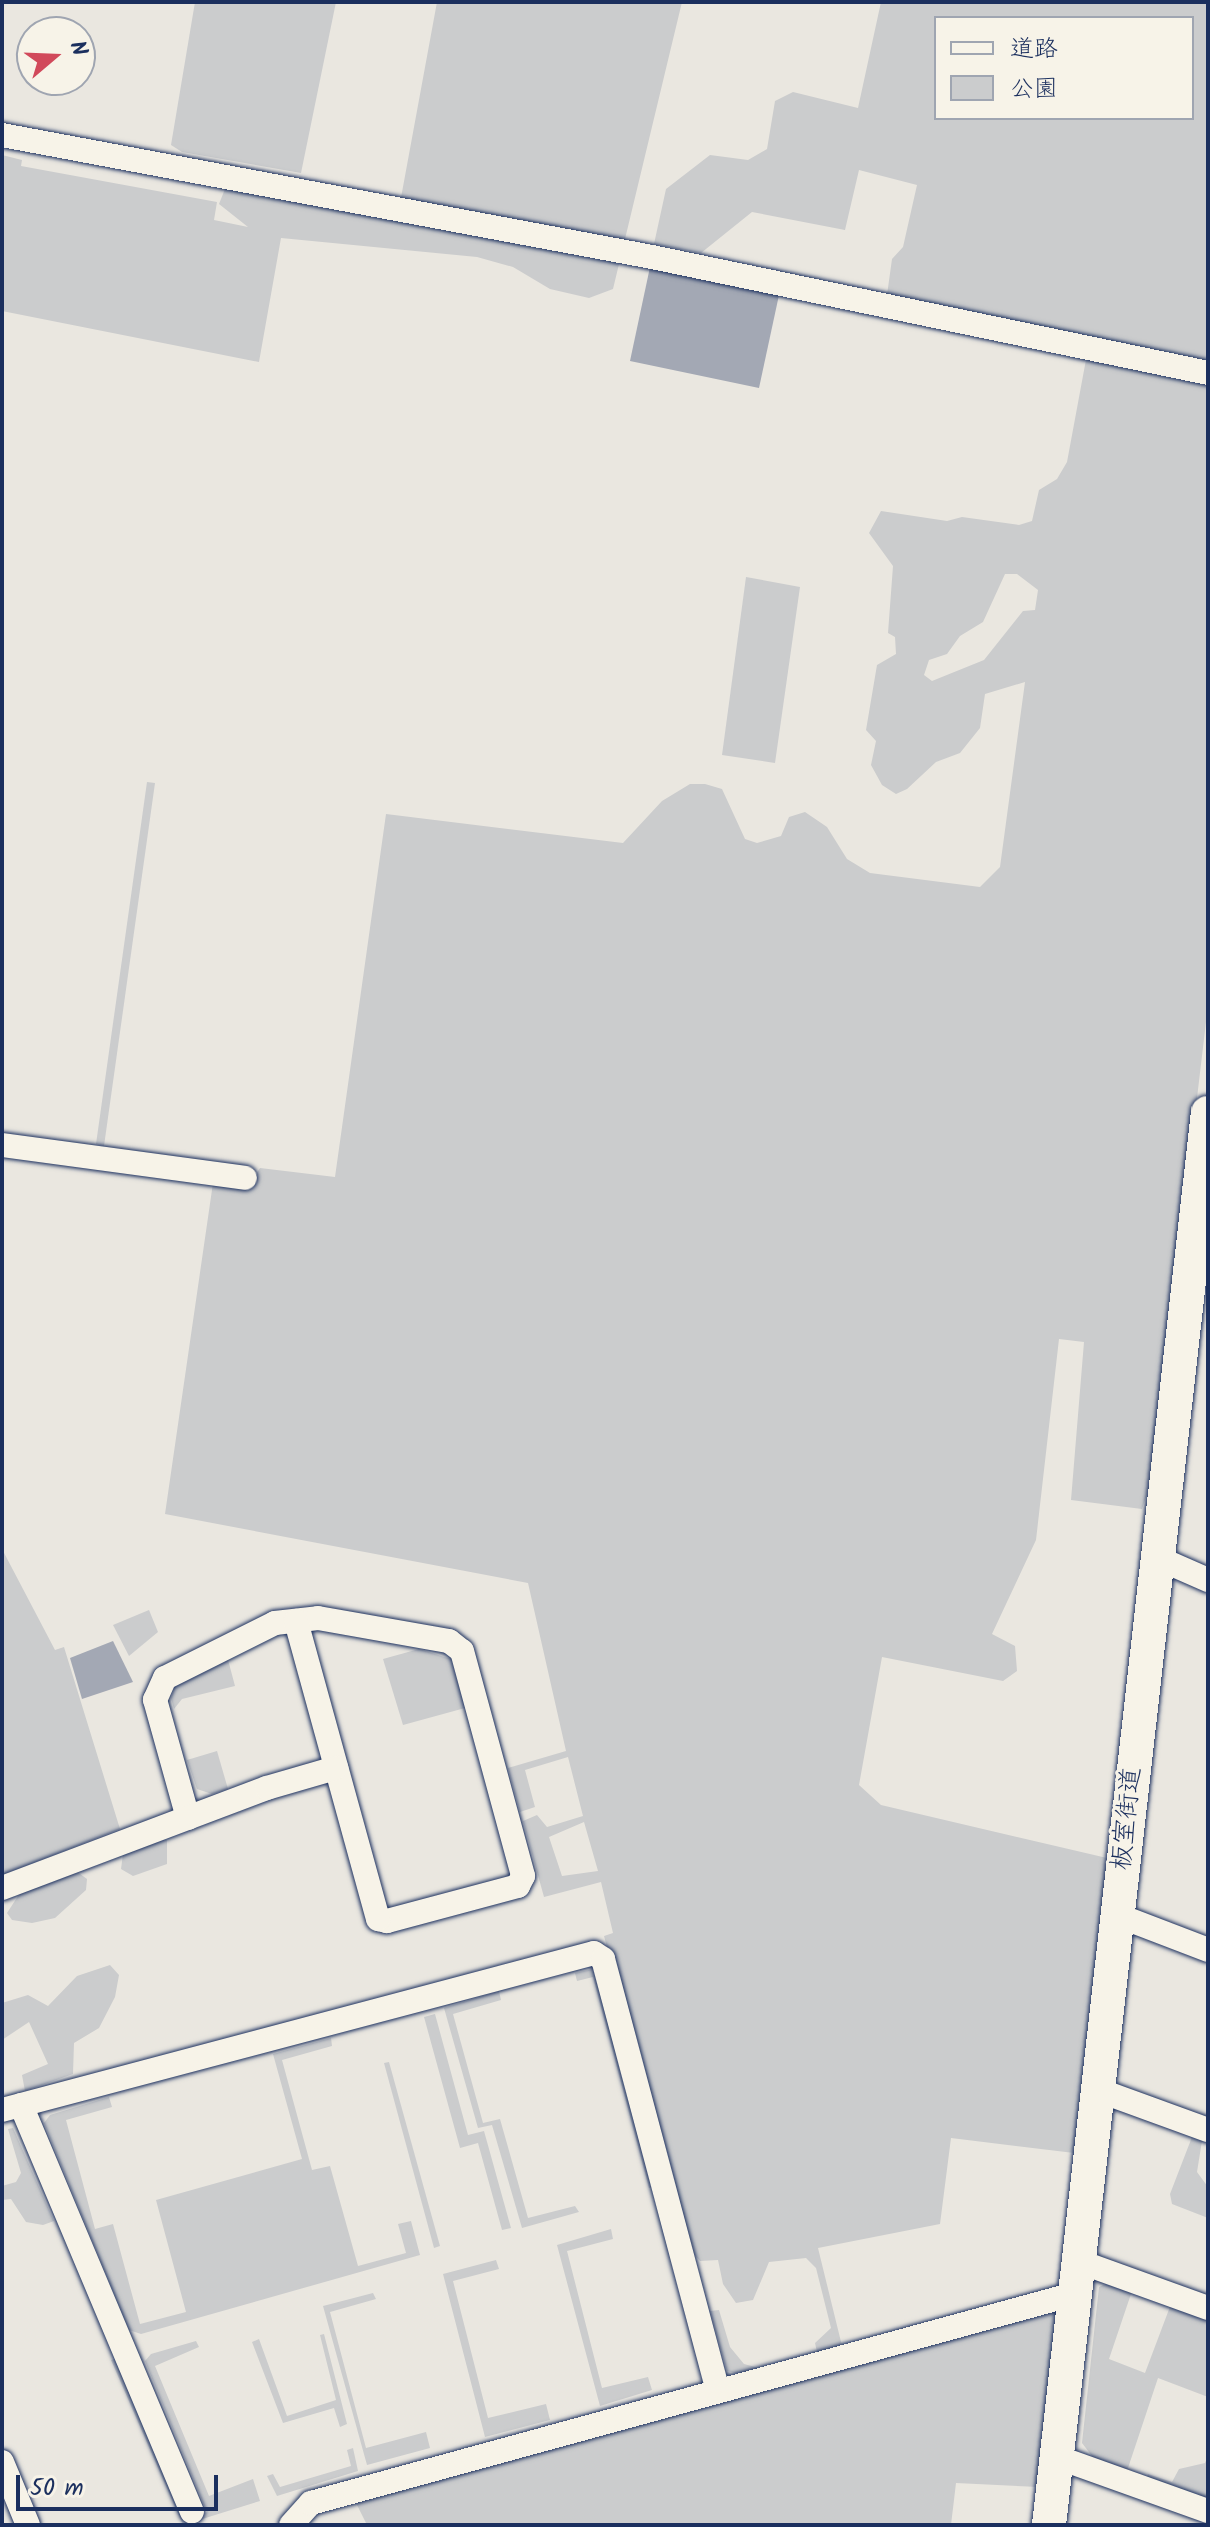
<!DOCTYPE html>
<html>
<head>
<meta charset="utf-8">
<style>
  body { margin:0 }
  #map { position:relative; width:1210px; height:2527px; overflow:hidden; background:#eae7e0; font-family:Kalam,"Klee One",sans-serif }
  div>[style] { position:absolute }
  .green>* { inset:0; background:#cbcccd }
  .water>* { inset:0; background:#a3a8b4 }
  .roads { filter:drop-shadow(0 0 2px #1b2f5e) drop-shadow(0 0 2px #1b2f5e) }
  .minor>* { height:24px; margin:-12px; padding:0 12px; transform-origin:12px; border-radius:12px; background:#f7f3e8 }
  .secondary>* { height:34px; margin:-17px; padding:0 17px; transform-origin:17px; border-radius:17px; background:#f7f3e8 }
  span { translate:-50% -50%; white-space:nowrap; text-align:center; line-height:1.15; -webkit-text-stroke:6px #f7f3e8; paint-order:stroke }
  .street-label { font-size:26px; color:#1b2f5e }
  .frame { position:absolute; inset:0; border:4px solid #1b2f5e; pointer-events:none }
  .legend { position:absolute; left:934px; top:16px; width:260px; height:104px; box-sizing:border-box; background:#f7f3e8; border:2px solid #9fa5b1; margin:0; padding:10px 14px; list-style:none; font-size:24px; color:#1b2f5e }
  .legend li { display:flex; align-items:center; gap:16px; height:40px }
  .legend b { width:40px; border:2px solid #9fa5b1 }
  .north { position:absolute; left:16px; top:16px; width:80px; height:80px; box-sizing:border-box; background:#f7f3e8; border:2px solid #9fa5b1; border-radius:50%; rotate:71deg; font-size:22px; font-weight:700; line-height:32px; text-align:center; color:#1b2f5e }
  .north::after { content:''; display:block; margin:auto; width:28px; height:36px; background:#d1495b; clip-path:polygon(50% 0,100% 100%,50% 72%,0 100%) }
  .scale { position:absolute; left:16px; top:2475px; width:202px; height:36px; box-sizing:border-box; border:4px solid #1b2f5e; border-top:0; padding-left:10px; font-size:24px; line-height:28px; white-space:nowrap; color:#1b2f5e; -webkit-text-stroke:6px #f7f3e8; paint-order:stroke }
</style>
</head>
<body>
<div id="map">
  <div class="green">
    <div style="clip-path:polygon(195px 2px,336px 2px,301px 173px,182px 152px,171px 145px)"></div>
    <div style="clip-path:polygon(437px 2px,682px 2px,613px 289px,589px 298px,550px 289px,513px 267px,477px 257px,281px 238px,259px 362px,2px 311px,2px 155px,22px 160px,21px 166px,217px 202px,214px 220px,248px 227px,219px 204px,227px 184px,398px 214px)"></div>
    <div style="clip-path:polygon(evenodd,881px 2px,1208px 2px,1208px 1005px,1152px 1479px,1142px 1509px,1071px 1500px,1084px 1342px,1059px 1339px,1036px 1540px,992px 1634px,1015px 1646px,1017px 1671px,1003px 1681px,882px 1657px,859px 1785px,881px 1805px,1107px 1858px,1074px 2153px,951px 2138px,940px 2224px,818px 2248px,843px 2350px,747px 2376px,727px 2371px,710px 2311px,719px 2310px,730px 2347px,744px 2364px,759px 2368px,817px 2352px,815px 2343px,831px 2328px,816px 2268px,806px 2258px,769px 2262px,753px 2300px,736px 2303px,723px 2284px,718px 2260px,700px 2261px,687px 2247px,604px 1936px,613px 1933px,601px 1882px,544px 1897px,523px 1821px,537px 1815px,547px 1827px,583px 1816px,568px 1757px,525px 1770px,535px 1807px,520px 1812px,508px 1768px,566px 1751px,528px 1583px,165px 1514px,213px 1183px,250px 1183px,260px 1168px,335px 1177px,386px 814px,623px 843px,662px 801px,690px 784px,705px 784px,722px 789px,745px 839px,757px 843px,781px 836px,789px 817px,805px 812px,827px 827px,847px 859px,870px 873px,980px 887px,1000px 867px,1025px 682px,985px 694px,980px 728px,960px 753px,936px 762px,907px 789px,896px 794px,882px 785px,871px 765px,876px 741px,866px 730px,877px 665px,896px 654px,895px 637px,888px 633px,893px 566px,869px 533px,881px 511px,947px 521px,962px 517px,1019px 525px,1032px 521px,1039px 490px,1057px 479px,1067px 462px,1090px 338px,887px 295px,892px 259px,903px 247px,917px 185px,859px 170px,845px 230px,752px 212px,701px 253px,654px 244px,666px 189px,710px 155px,748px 160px,767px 149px,775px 101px,793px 92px,858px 108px,881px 2px,936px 18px,1192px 18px,1192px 118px,936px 118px,936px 18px,881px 2px,1005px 574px,1017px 574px,1038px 590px,1035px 610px,1023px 611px,984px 660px,932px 681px,924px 675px,929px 660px,947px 654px,960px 636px,983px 622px,1005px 574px,881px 2px,584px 1822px,598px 1871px,562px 1876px,549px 1837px,584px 1822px)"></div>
    <div style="clip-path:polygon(746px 577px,800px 587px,775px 763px,722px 755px)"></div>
    <div style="clip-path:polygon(147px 782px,155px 783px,104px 1146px,96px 1144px)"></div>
    <div style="clip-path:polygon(2px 1549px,55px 1650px,64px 1647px,120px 1829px,2px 1875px)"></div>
    <div style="clip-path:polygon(149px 1610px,158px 1632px,129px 1656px,113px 1625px)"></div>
    <div style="clip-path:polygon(419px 1649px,451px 1659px,465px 1708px,403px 1725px,383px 1659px)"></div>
    <div style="clip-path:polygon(227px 1656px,235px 1686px,182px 1699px,174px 1709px,171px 1698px,177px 1680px)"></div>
    <div style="clip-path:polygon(217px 1751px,228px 1789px,212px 1794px,197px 1789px,187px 1760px)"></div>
    <div style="clip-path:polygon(157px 1840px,167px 1840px,167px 1864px,133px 1876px,121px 1869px,123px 1854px)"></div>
    <div style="clip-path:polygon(76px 1871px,87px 1879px,86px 1890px,55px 1918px,32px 1923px,12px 1920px,7px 1913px,20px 1893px)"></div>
    <div style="clip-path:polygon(110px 1965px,119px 1975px,115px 1997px,99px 2028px,74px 2043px,73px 2074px,25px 2091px,22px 2075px,48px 2064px,29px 2022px,2px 2040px,2px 2003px,28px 1995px,48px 2006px,77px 1976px)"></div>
    <div style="clip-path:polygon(593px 1969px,655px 2187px,649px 2188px,593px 1977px,577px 1981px,575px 1973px)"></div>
    <div style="clip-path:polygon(499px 1991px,501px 2000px,453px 2014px,483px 2123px,500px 2119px,528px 2218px,575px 2206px,579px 2212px,522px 2228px,492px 2125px,478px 2128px,444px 2008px)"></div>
    <div style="clip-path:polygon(435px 2014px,468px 2135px,484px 2131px,511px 2228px,502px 2230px,478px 2143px,460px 2148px,424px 2017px)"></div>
    <div style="clip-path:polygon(331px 2038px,332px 2046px,282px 2060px,312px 2170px,330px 2166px,358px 2266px,406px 2253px,398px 2224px,411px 2221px,420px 2255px,141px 2334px,129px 2330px,44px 2123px,50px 2115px,109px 2097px,112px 2107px,66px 2120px,95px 2229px,113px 2224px,140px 2324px,186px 2312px,156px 2200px,302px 2159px,273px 2054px)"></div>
    <div style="clip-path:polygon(389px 2062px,440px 2246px,434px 2248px,384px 2063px)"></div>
    <div style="clip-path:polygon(13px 2128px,54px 2221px,43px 2225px,26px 2222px,11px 2199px,2px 2200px,2px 2186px,16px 2182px,21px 2173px,8px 2129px)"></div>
    <div style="clip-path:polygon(1192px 2137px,1202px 2141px,1197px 2172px,1208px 2187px,1208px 2218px,1172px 2204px,1170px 2194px)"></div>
    <div style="clip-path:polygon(611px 2229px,613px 2239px,567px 2251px,602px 2388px,648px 2377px,652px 2390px,600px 2406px,557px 2245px)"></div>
    <div style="clip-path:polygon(496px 2260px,499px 2269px,453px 2281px,488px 2418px,546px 2404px,550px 2420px,485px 2437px,443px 2274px)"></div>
    <div style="clip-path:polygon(1110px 2282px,1132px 2291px,1109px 2359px,1145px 2373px,1171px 2304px,1208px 2318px,1208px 2397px,1158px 2378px,1127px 2471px,1095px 2460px,1082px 2443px,1099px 2287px)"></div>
    <div style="clip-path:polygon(373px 2293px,376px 2299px,330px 2312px,366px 2448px,426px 2432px,430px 2448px,367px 2465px,323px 2306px)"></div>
    <div style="clip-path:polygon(1060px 2310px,1039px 2487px,956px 2483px,951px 2525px,367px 2525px,355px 2501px)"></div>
    <div style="clip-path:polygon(324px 2334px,347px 2424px,340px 2427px,334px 2408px,283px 2423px,252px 2342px,259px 2339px,287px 2416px,336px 2400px,320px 2335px)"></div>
    <div style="clip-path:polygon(196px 2341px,199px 2347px,155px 2366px,209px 2496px,253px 2479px,260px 2501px,183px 2525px,111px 2360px,118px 2358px,187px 2520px,207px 2512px,145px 2361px,151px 2354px)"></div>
    <div style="clip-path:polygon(353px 2448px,358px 2471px,277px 2496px,267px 2476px,273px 2474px,280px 2487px,351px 2466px,347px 2450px)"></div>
    <div style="clip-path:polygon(1208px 2456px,1208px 2501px,1146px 2479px,1148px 2474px,1172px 2482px,1179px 2469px,1205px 2463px)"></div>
  </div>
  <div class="water">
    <div style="clip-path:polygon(650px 267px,779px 295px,759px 388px,630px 361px)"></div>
    <div style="clip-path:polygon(113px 1641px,133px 1682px,82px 1699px,70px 1658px)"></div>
  </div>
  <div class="roads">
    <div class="minor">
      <div style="left:2px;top:135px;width:661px;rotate:10.63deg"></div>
      <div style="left:652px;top:257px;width:568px;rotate:11.78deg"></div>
      <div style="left:2px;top:1145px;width:245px;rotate:7.7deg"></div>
      <div style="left:1158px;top:1558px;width:55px;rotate:23.7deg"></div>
      <div style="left:188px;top:1818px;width:123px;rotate:-105.6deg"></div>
      <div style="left:155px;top:1700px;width:24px;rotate:-66deg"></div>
      <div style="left:165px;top:1678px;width:123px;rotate:-26.6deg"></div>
      <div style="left:275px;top:1623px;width:43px;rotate:-6.6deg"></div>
      <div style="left:318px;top:1618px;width:133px;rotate:10deg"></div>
      <div style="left:449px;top:1641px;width:16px;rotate:38deg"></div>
      <div style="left:462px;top:1651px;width:233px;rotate:74.8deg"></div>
      <div style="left:523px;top:1876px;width:11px;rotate:117deg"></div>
      <div style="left:518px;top:1886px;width:136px;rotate:165deg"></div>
      <div style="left:387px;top:1921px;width:9px;rotate:-167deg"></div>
      <div style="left:378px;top:1919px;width:309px;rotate:-105.4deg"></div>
      <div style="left:2px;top:1888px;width:283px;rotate:-20.7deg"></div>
      <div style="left:267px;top:1788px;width:72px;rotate:-16.2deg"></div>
      <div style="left:1117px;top:1915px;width:97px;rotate:21deg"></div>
      <div style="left:1098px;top:2090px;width:117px;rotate:20deg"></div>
      <div style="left:21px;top:2105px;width:441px;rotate:67.2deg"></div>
      <div style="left:2px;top:2110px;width:612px;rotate:-14.85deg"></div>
      <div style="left:594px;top:1953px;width:11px;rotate:34deg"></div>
      <div style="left:603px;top:1959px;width:446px;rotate:75.1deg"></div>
      <div style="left:1078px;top:2261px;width:138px;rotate:19.9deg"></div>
      <div style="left:1057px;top:2457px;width:160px;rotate:19.7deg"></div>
      <div style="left:2px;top:2462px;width:68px;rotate:67.6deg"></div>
      <div style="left:291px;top:2525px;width:30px;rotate:-48deg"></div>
      <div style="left:311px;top:2503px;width:791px;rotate:-15.32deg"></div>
    </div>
    <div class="secondary">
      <div style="left:1049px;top:2525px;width:1421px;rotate:-83.58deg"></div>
    </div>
  </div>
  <div class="street-label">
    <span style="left:1128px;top:1819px;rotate:-84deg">板室街道</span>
  </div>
  <div class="frame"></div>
  <ul class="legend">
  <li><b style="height:10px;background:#f7f3e8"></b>道路</li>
  <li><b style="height:22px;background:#cbcccd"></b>公園</li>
  </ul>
  <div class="north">N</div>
  <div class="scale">50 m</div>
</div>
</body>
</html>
